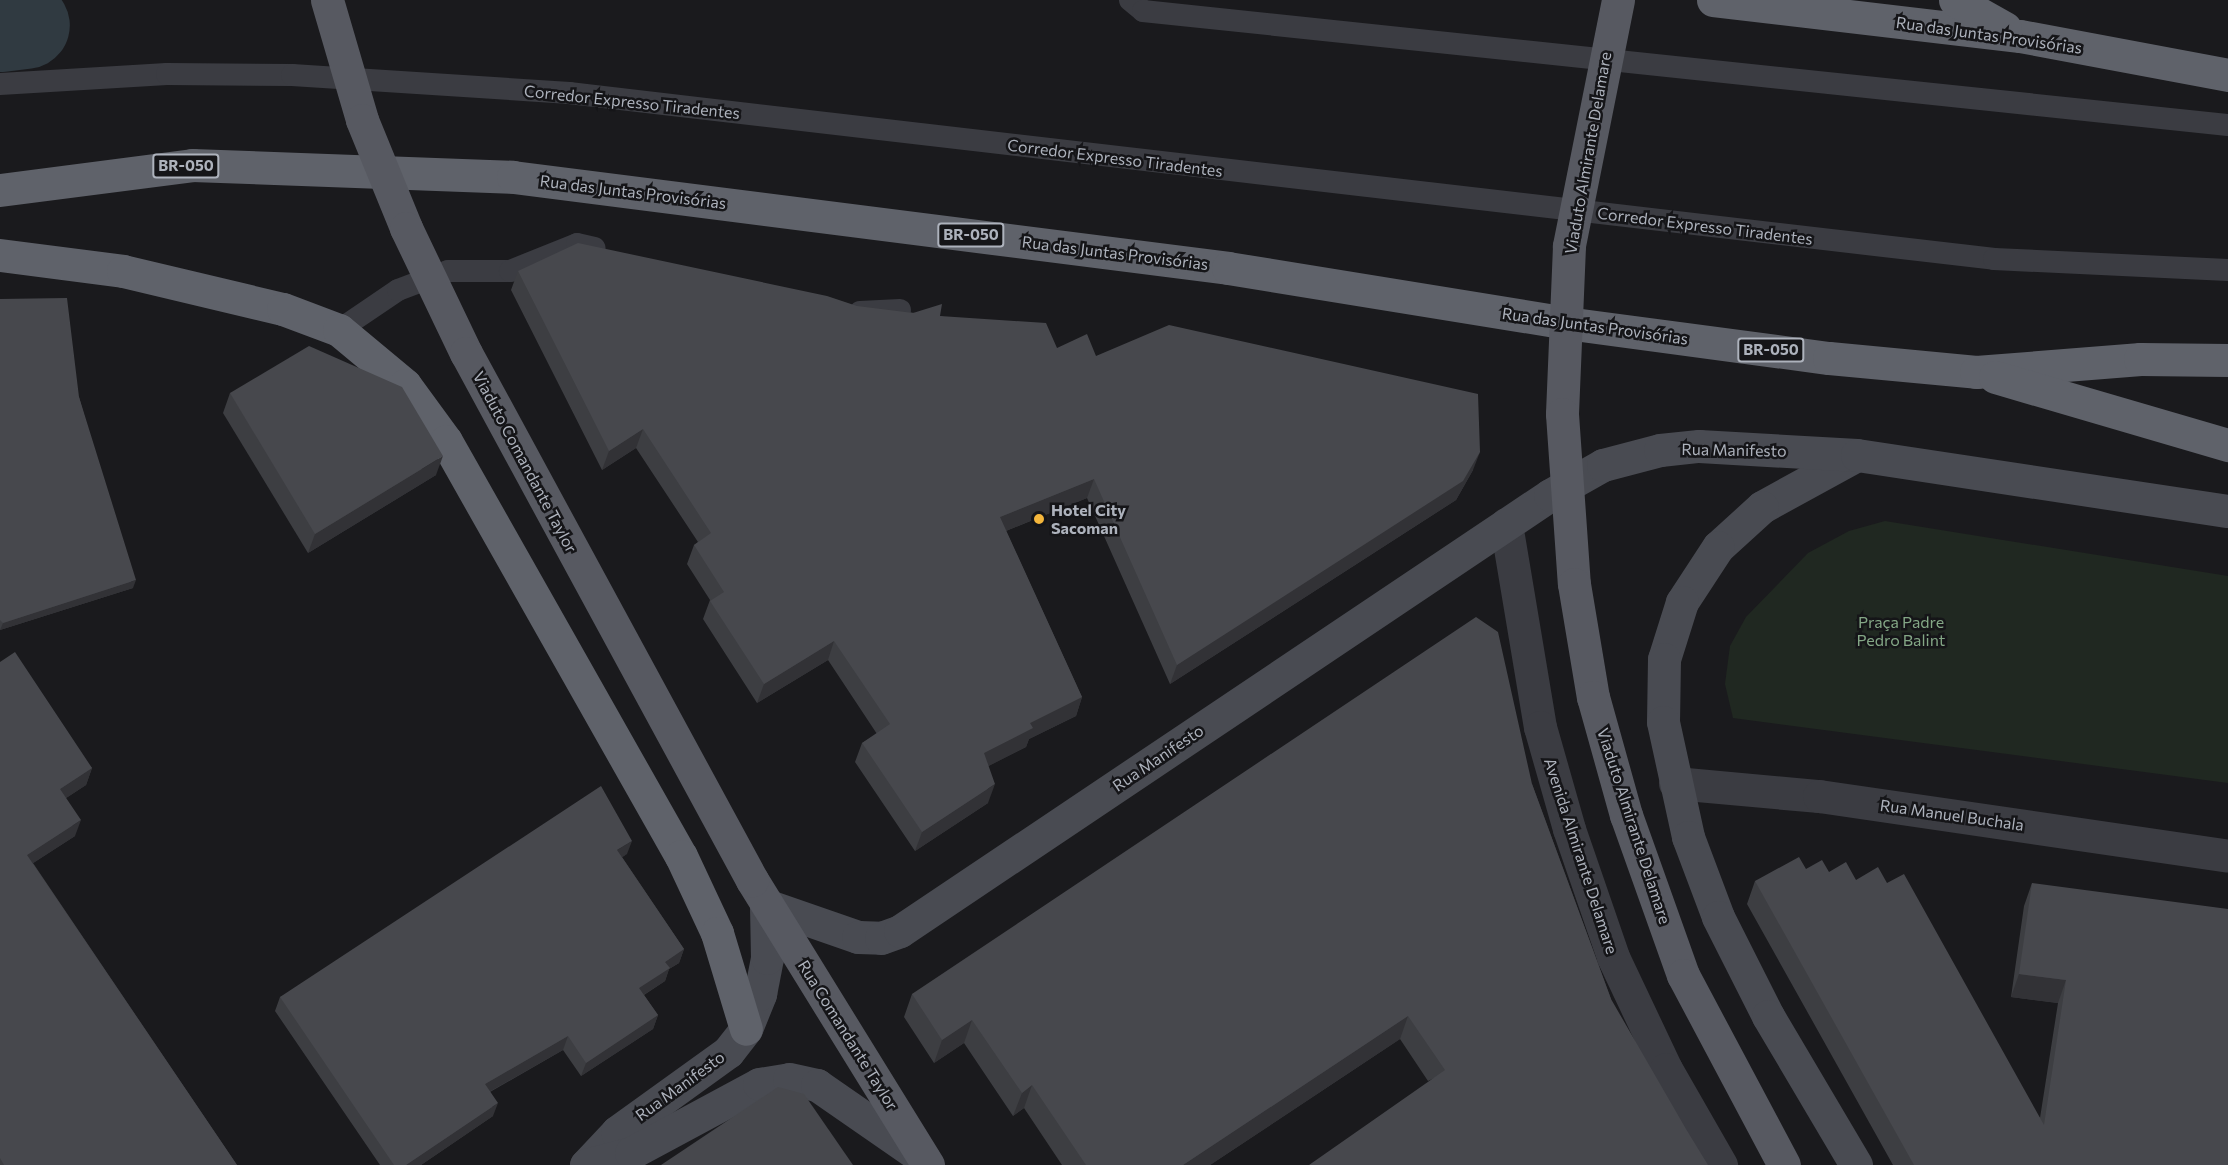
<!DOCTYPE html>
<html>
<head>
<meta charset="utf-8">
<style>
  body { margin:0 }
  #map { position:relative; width:2228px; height:1165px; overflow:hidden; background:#1a1a1d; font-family:Commissioner,sans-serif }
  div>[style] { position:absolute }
  .green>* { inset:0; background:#202821 }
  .river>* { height:87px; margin:-43.5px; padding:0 43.5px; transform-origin:43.5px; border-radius:43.5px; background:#303a41 }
  .service>* { height:22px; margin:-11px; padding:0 11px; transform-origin:11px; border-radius:11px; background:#3b3c42 }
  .minor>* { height:33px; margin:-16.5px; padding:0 16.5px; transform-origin:16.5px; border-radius:16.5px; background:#3b3c42 }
  .secondary>* { height:33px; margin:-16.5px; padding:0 16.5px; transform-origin:16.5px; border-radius:16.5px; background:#494b52 }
  .primary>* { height:33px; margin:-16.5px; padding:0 16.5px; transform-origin:16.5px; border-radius:16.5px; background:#575961 }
  .trunk>* { height:33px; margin:-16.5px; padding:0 16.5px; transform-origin:16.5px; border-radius:16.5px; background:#5f626a }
  .primary-bridge>* { height:33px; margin:-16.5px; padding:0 16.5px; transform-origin:16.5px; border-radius:16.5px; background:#575961 }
  .wall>* { inset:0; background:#3d3e42 }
  .shaded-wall>* { inset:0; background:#323236 }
  .building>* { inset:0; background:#47484d }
  .dots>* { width:16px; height:16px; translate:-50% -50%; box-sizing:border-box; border:3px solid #151518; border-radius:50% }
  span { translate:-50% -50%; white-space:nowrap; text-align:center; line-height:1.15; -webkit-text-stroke:5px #151518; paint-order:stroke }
  .shield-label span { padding:2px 4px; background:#151518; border:2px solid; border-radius:4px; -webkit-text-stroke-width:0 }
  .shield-label { font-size:15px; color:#adb2bc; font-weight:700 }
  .street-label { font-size:16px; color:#adb2bc }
  .poi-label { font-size:16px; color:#adb2bc; font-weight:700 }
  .left { translate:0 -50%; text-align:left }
  .park-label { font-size:16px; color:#84a786 }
</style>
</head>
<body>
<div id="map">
  <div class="green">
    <div style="clip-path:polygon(1885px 521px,2228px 576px,2228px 783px,1733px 718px,1725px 684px,1730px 646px,1746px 617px,1808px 553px,1849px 531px)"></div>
  </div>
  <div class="river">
    <div style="left:0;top:28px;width:26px;rotate:-7deg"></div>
  </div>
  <div class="service">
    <div style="left:1130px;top:0;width:17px;rotate:40deg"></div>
    <div style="left:1143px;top:11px;width:1091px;rotate:6deg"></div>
    <div style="left:0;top:84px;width:167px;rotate:-3.4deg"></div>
    <div style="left:167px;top:74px;width:125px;rotate:0.5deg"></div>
    <div style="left:292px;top:75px;width:278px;rotate:3.7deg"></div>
    <div style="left:569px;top:93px;width:1435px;rotate:6.64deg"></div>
    <div style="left:1994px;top:259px;width:234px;rotate:2.7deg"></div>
    <div style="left:860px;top:312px;width:40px;rotate:-2.9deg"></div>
    <div style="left:339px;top:330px;width:71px;rotate:-34.1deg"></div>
    <div style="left:398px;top:290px;width:53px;rotate:-20.8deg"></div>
    <div style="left:448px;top:271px;width:62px"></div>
    <div style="left:510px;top:271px;width:72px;rotate:-21.9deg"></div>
    <div style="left:577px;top:244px;width:18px;rotate:13deg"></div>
  </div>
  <div class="minor">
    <div style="left:1506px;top:524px;width:206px;rotate:80.5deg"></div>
    <div style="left:1540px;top:727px;width:106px;rotate:74.1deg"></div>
    <div style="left:1569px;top:829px;width:135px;rotate:71deg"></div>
    <div style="left:1613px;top:957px;width:124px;rotate:64.7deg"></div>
    <div style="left:1666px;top:1069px;width:111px;rotate:60.2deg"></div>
    <div style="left:1675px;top:783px;width:145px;rotate:5.2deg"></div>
    <div style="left:1819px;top:796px;width:413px;rotate:8.3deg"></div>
  </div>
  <div class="secondary">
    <div style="left:1855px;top:456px;width:106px;rotate:151.3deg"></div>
    <div style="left:1762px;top:507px;width:59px;rotate:137.7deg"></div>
    <div style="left:1718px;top:547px;width:66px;rotate:123.2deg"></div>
    <div style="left:1682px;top:602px;width:60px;rotate:107.5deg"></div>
    <div style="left:1664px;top:659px;width:63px;rotate:90.9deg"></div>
    <div style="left:1663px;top:722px;width:118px;rotate:77.7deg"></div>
    <div style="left:1688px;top:837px;width:85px;rotate:69.4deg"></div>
    <div style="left:1718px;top:917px;width:111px;rotate:63.2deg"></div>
    <div style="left:1768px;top:1016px;width:173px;rotate:59.4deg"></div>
    <div style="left:586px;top:1165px;width:45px;rotate:-46.8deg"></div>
    <div style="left:617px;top:1132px;width:137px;rotate:-35.8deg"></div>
    <div style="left:728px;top:1052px;width:29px;rotate:-52deg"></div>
    <div style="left:746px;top:1029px;width:38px;rotate:-68deg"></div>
    <div style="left:760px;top:994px;width:37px;rotate:-79deg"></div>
    <div style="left:767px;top:958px;width:53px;rotate:-91.1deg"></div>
    <div style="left:766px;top:905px;width:97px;rotate:19.2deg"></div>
    <div style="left:858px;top:937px;width:23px;rotate:2deg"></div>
    <div style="left:881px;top:938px;width:20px;rotate:-20deg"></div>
    <div style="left:900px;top:931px;width:783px;rotate:-33.85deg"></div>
    <div style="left:1550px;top:495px;width:61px;rotate:-29.5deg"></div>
    <div style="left:1603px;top:465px;width:59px;rotate:-14.7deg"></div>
    <div style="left:1660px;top:450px;width:39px;rotate:-6deg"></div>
    <div style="left:1699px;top:446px;width:158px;rotate:3.3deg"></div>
    <div style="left:1857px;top:455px;width:375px;rotate:8.6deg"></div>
    <div style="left:586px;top:1165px;width:47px;rotate:-14.9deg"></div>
    <div style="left:631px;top:1153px;width:145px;rotate:-28.3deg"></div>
    <div style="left:759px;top:1084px;width:30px;rotate:-9deg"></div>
    <div style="left:789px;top:1079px;width:29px;rotate:12deg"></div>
    <div style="left:817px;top:1085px;width:130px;rotate:34.7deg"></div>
  </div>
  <div class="primary">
    <div style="left:752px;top:880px;width:335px;rotate:58.3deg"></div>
  </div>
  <div class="trunk">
    <div style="left:1713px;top:0;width:309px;rotate:6.7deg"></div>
    <div style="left:2020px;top:36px;width:212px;rotate:10.6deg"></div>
    <div style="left:1955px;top:0;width:57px;rotate:29.2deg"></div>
    <div style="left:0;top:190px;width:194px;rotate:-7.4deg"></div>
    <div style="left:192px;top:165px;width:321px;rotate:2.1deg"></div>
    <div style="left:513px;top:177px;width:721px;rotate:7.25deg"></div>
    <div style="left:1228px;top:268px;width:342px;rotate:9.2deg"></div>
    <div style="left:1566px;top:323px;width:265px;rotate:7.6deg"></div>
    <div style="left:1829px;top:358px;width:148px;rotate:5.4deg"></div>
    <div style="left:1976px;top:372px;width:165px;rotate:-4.5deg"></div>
    <div style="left:2140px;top:359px;width:88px;rotate:0.7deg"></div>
    <div style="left:0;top:255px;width:124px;rotate:7.4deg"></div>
    <div style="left:123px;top:271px;width:164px;rotate:13.4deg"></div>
    <div style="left:283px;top:309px;width:60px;rotate:20.6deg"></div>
    <div style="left:339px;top:330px;width:86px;rotate:39.8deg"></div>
    <div style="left:405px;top:385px;width:69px;rotate:53.8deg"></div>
    <div style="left:446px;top:441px;width:477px;rotate:60.5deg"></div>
    <div style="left:681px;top:856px;width:85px;rotate:64.9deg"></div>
    <div style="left:717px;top:933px;width:100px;rotate:73.2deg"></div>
    <div style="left:1995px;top:377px;width:243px;rotate:16.3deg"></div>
  </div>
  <div class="primary-bridge">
    <div style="left:327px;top:0;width:125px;rotate:73.7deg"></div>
    <div style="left:362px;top:120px;width:117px;rotate:67.8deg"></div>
    <div style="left:406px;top:228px;width:139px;rotate:64.4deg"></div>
    <div style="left:466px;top:353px;width:600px;rotate:61.51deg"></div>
    <div style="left:1618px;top:0;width:251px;rotate:101.3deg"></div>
    <div style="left:1569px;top:246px;width:168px;rotate:92.4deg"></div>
    <div style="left:1562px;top:414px;width:170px;rotate:86deg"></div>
    <div style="left:1574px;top:584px;width:115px;rotate:80.5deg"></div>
    <div style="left:1593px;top:697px;width:123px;rotate:74.4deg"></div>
    <div style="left:1626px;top:815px;width:170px;rotate:70.4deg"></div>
    <div style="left:1683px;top:975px;width:215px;rotate:62deg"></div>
  </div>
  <div class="wall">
    <div style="clip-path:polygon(518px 271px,857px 306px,940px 316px,1057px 348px,1096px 356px,1473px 470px,1456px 500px,1170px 684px,1087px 498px,1006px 531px,1082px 697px,1076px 716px,1029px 739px,1026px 747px,988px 766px,988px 803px,915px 851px,855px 762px,862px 743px,877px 734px,828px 660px,757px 703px,703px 619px,710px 600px,687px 564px,694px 545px,698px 542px,636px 448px,602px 470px,511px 290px)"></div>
    <div style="clip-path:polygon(0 299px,79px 397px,133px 588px,0 630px)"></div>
    <div style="clip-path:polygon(230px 393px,436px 475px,308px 553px,223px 413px)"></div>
    <div style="clip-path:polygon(0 662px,92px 768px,86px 785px,66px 798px,75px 836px,33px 863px,237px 1165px,0 1165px)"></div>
    <div style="clip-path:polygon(1532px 784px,1611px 999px,1428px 1081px,1400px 1039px,1210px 1165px,1062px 1165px,1024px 1108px,1013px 1116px,964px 1043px,934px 1063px,904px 1017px,912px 994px)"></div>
    <div style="clip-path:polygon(627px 854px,622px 857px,684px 949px,679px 963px,669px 969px,665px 981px,644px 995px,658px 1015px,653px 1029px,581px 1076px,563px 1050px,490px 1092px,493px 1116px,421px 1165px,380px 1165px,275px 1011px,280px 997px)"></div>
    <div style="clip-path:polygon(1806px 869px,1829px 872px,1856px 880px,2040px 1118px,2058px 1003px,2011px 997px,2024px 906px,2032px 883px,2228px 1165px,1893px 1165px,1747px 904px,1755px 881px)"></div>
  </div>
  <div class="shaded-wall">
    <div style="clip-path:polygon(643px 429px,636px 448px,602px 470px,609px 451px)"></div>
    <div style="clip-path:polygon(1480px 452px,1473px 470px,1456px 500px,1170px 684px,1177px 665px)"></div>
    <div style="clip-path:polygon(443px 456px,436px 475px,308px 553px,315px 534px)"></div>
    <div style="clip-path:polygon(1094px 479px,1087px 498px,993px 536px,1000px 517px)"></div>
    <div style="clip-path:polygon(136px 580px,133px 588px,0 630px,3px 623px)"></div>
    <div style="clip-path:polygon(834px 641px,828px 660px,757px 703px,764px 684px)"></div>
    <div style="clip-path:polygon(1082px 697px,1076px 716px,1029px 739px,1026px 747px,977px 772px,984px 753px,1030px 723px)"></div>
    <div style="clip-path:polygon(92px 768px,86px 785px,54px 806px,60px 789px)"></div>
    <div style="clip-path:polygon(995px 784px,988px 803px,915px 851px,922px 832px)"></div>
    <div style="clip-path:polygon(81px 820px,75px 836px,21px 871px,27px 855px)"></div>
    <div style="clip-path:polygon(632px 841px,627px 854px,612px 864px,617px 850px)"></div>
    <div style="clip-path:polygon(684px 949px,679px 963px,669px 969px,665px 981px,634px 1001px,639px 988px,665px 962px)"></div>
    <div style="clip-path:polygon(2019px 974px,2066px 980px,2058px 1003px,2011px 997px)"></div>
    <div style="clip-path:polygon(658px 1015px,653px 1029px,581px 1076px,586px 1063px)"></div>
    <div style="clip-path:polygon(1408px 1016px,1400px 1039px,1210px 1165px,1183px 1165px)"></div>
    <div style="clip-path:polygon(972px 1020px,964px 1043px,934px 1063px,942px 1040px)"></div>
    <div style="clip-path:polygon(568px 1036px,563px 1050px,480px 1097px,485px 1084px)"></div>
    <div style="clip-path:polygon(1032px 1085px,1024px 1108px,1013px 1116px,1022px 1093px)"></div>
    <div style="clip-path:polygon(498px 1103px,493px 1116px,421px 1165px,406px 1165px)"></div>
  </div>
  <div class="building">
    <div style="clip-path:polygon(578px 243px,827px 296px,857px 306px,913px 313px,942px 304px,940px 316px,1046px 323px,1057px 348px,1087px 334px,1096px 356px,1169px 325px,1478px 394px,1480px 452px,1463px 481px,1177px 665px,1094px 479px,1000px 517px,1082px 697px,1030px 723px,1033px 728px,984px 753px,995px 784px,922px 832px,862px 743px,890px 724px,834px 641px,764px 684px,710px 601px,724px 592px,694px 545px,711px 533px,643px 429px,609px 451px,518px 271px)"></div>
    <div style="clip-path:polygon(67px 298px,79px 397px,136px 580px,3px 623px,0 620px,0 299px)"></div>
    <div style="clip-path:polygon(309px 346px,402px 387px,443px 456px,315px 534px,230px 393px)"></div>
    <div style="clip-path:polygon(1476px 617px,1498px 632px,1532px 784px,1611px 999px,1686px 1129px,1708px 1165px,1309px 1165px,1445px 1070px,1408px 1016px,1183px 1165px,1086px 1165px,1032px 1085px,1022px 1093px,972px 1020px,942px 1040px,912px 994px)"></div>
    <div style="clip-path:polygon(15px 652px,92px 768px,60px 789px,81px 820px,27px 855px,237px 1165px,4px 1165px,0 1158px,0 662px)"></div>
    <div style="clip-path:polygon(601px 786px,632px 841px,617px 850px,684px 949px,665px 962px,670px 968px,639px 988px,658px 1015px,586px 1063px,568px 1036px,485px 1084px,498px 1103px,406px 1165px,394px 1165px,280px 997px)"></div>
    <div style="clip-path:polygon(1799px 857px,1806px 869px,1822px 860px,1829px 872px,1846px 862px,1856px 880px,1878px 867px,1887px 883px,1904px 874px,2044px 1125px,2066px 980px,2019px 974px,2032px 883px,2228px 909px,2228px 1165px,1914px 1165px,1755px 881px)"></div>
    <div style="clip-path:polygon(778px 1087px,804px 1094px,853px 1165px,661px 1165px)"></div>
  </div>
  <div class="dots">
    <div style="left:1039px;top:519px;background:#f4b63c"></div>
  </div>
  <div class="shield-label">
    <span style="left:186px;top:166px">BR-050</span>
    <span style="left:971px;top:235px">BR-050</span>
    <span style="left:1771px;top:350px">BR-050</span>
  </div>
  <div class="street-label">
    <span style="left:1989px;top:35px;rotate:8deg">Rua das Juntas Provisórias</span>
    <span style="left:632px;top:102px;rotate:6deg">Corredor Expresso Tiradentes</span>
    <span style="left:1588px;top:153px;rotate:-80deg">Viaduto Almirante Delamare</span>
    <span style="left:1115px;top:158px;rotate:7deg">Corredor Expresso Tiradentes</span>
    <span style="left:633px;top:192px;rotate:7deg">Rua das Juntas Provisórias</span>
    <span style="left:1705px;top:226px;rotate:7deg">Corredor Expresso Tiradentes</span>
    <span style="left:1115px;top:253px;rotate:7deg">Rua das Juntas Provisórias</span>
    <span style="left:1595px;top:326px;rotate:8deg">Rua das Juntas Provisórias</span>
    <span style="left:1734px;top:450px;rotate:1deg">Rua Manifesto</span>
    <span style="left:525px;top:462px;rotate:62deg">Viaduto Comandante Taylor</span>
    <span style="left:1158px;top:758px;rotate:-34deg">Rua Manifesto</span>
    <span style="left:1952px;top:815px;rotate:8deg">Rua Manuel Buchala</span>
    <span style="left:1634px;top:826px;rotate:72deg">Viaduto Almirante Delamare</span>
    <span style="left:1581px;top:856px;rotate:72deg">Avenida Almirante Delamare</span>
    <span style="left:848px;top:1035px;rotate:58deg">Rua Comandante Taylor</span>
    <span style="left:680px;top:1086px;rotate:-36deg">Rua Manifesto</span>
  </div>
  <div class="poi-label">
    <span class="left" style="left:1051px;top:519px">Hotel City<br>Sacoman</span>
  </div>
  <div class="park-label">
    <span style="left:1901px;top:631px">Praça Padre<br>Pedro Balint</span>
  </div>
</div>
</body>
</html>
